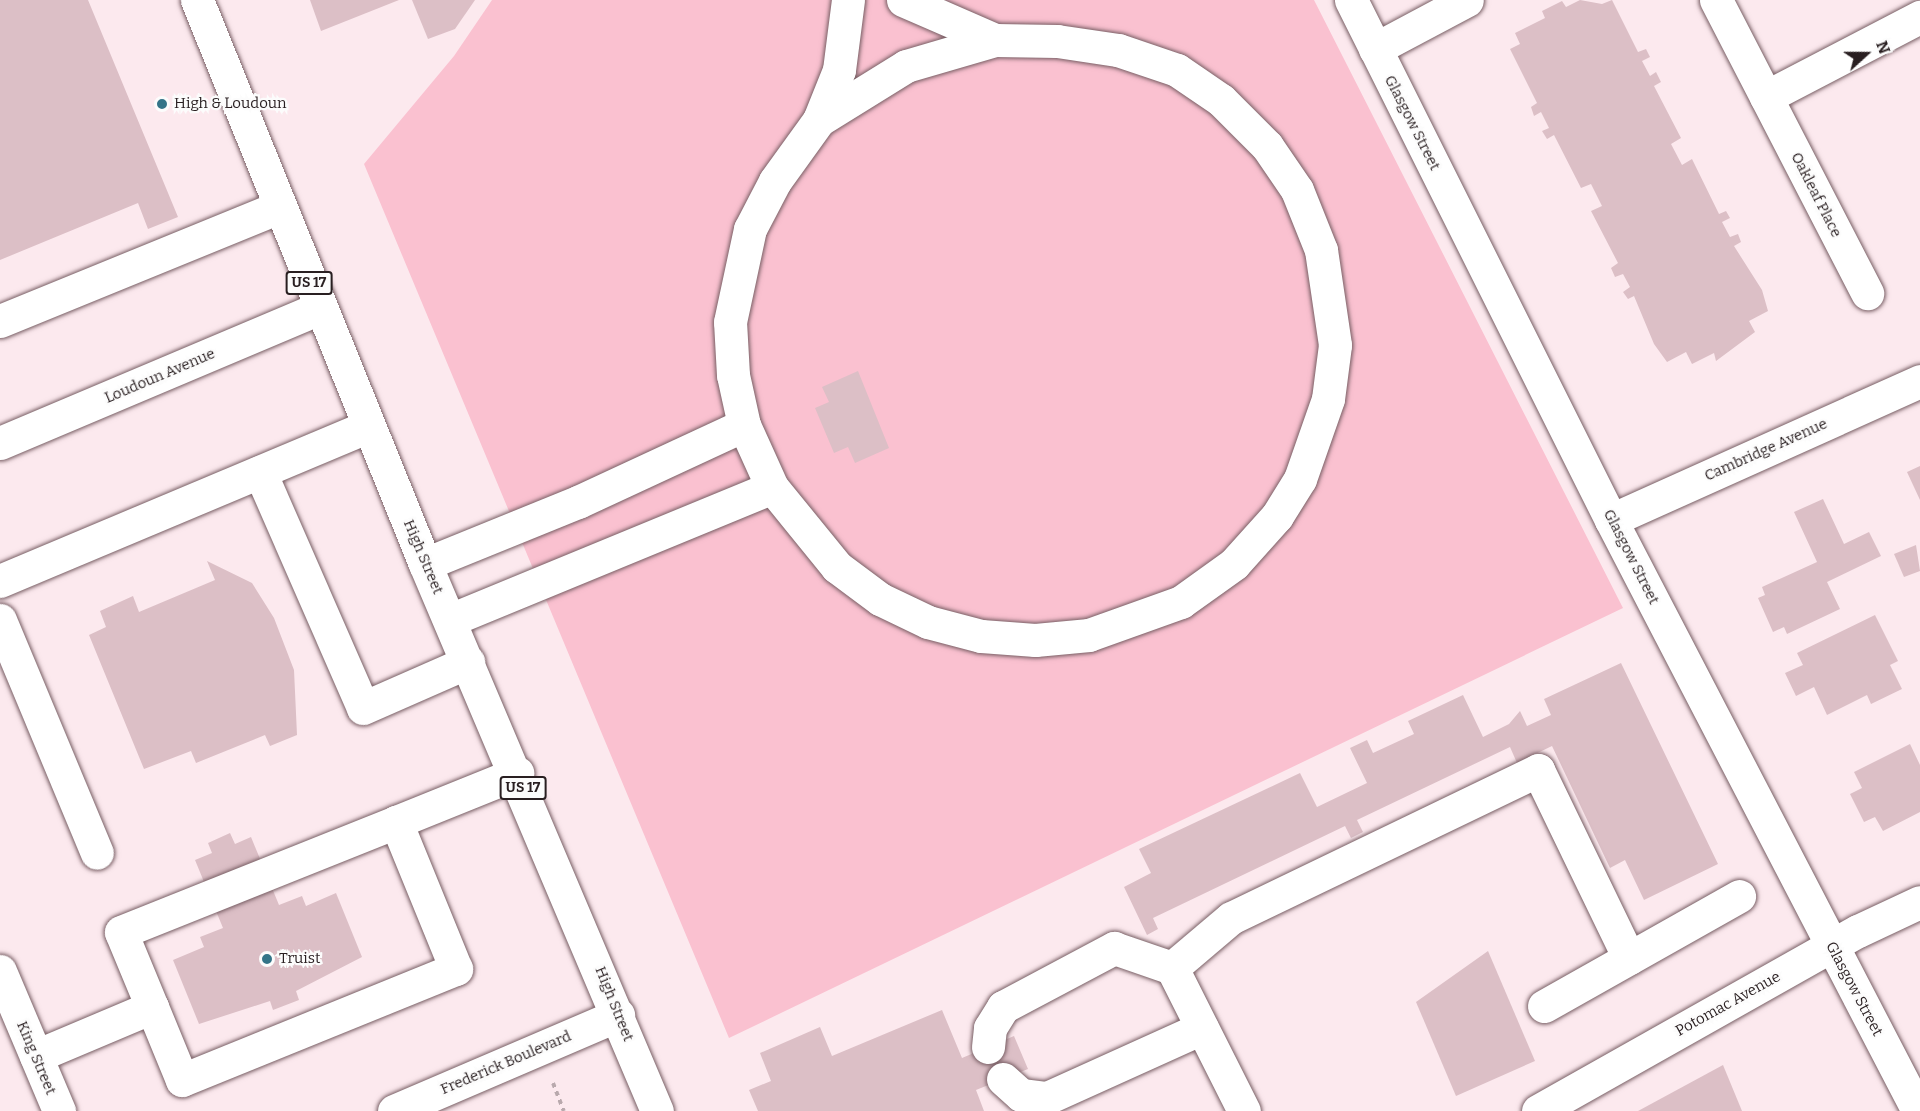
<!DOCTYPE html>
<html>
<head>
<meta charset="utf-8">
<style>
  body { margin:0 }
  #map { position:relative; width:1920px; height:1111px; overflow:hidden; background:#fce9ee; font-family:Bitter,serif }
  div>[style] { position:absolute }
  .green>* { inset:0; background:#fac1d0 }
  .building>* { inset:0; background:#dcbfc6 }
  .path>* { height:4px; margin-top:-2px; transform-origin:0; background:repeating-linear-gradient(90deg,#b9a9ad 0 4.5px,transparent 0 9px) }
  .roads { filter:drop-shadow(0 0 2px #785e64) drop-shadow(0 0 2px #785e64) }
  .minor>* { height:33px; margin:-16.5px; padding:0 16.5px; transform-origin:16.5px; border-radius:16.5px; background:#fff }
  .major>* { height:33px; margin:-16.5px; padding:0 16.5px; transform-origin:16.5px; border-radius:16.5px; background:#fff }
  .dots>* { width:16px; height:16px; translate:-50% -50%; box-sizing:border-box; border:3px solid #fcfcfc; border-radius:50% }
  span { translate:-50% -50%; white-space:nowrap; text-align:center; line-height:1.15; -webkit-text-stroke:4.5px #fcfcfc; paint-order:stroke }
  .shield-label span { padding:2px 4px; background:#fcfcfc; border:2px solid; border-radius:4px; -webkit-text-stroke-width:0 }
  .shield-label { font-size:14px; color:#291f21; font-weight:700 }
  .poi-label { font-size:15px; color:#291f21 }
  .left { translate:0 -50%; text-align:left }
  .street-label { font-size:15px; color:#291f21 }
  .north { position:absolute; left:1836px; top:24px; width:60px; height:60px; -webkit-text-stroke:4px #fcfcfc; paint-order:stroke; rotate:69deg; font-size:16px; font-weight:700; line-height:24px; text-align:center; color:#291f21 }
  .north::after { content:''; display:block; margin:auto; width:21px; height:27px; background:#291f21; clip-path:polygon(50% 0,100% 100%,50% 72%,0 100%) }
</style>
</head>
<body>
<div id="map">
  <div class="green">
    <div style="clip-path:polygon(492px 0,1314px 0,1623px 608px,729px 1038px,364px 164px,454px 56px)"></div>
  </div>
  <div class="building">
    <div style="clip-path:polygon(0 0,88px 0,178px 217px,148px 229px,138px 203px,0 260px)"></div>
    <div style="clip-path:polygon(310px 0,399px 0,321px 31px)"></div>
    <div style="clip-path:polygon(412px 0,475px 0,455px 29px,428px 39px)"></div>
    <div style="clip-path:polygon(1580px 0,1602px 4px,1612px 0,1638px 52px,1646px 49px,1650px 57px,1642px 61px,1650px 76px,1656px 72px,1661px 82px,1654px 86px,1681px 138px,1671px 144px,1682px 165px,1692px 159px,1719px 214px,1726px 211px,1730px 218px,1722px 222px,1730px 237px,1738px 234px,1741px 242px,1734px 246px,1762px 290px,1768px 311px,1749px 321px,1755px 332px,1716px 361px,1714px 353px,1692px 364px,1686px 352px,1667px 362px,1654px 344px,1634px 296px,1628px 299px,1623px 292px,1630px 287px,1623px 274px,1615px 277px,1611px 268px,1618px 263px,1591px 211px,1602px 206px,1591px 184px,1581px 188px,1554px 135px,1547px 139px,1542px 131px,1549px 128px,1541px 112px,1534px 116px,1531px 107px,1537px 103px,1510px 49px,1520px 44px,1515px 33px,1545px 18px,1542px 11px,1562px 1px,1566px 7px)"></div>
    <div style="clip-path:polygon(858px 371px,889px 448px,855px 463px,848px 447px,834px 453px,815px 408px,829px 402px,822px 387px)"></div>
    <div style="clip-path:polygon(1920px 466px,1920px 500px,1907px 472px)"></div>
    <div style="clip-path:polygon(1823px 499px,1844px 544px,1869px 532px,1881px 556px,1827px 582px,1840px 609px,1787px 634px,1784px 627px,1773px 632px,1758px 598px,1765px 595px,1762px 587px,1817px 562px,1794px 512px)"></div>
    <div style="clip-path:polygon(1916px 545px,1920px 571px,1904px 577px,1894px 554px)"></div>
    <div style="clip-path:polygon(207px 561px,252px 583px,274px 618px,294px 670px,297px 735px,270px 746px,265px 735px,196px 763px,191px 751px,144px 769px,89px 635px,106px 627px,100px 611px,133px 596px,139px 612px,215px 580px)"></div>
    <div style="clip-path:polygon(1875px 615px,1898px 661px,1890px 665px,1902px 689px,1871px 704px,1867px 695px,1827px 715px,1814px 687px,1796px 696px,1785px 673px,1803px 665px,1797px 653px)"></div>
    <div style="clip-path:polygon(1621px 663px,1718px 864px,1644px 900px,1625px 860px,1610px 868px,1552px 746px,1517px 763px,1510px 747px,1357px 820px,1363px 832px,1351px 838px,1345px 826px,1153px 918px,1158px 929px,1147px 935px,1124px 887px,1151px 873px,1139px 849px,1300px 773px,1317px 807px,1367px 783px,1350px 748px,1367px 740px,1373px 753px,1414px 734px,1408px 721px,1463px 695px,1483px 737px,1509px 724px,1520px 711px,1527px 726px,1551px 715px,1544px 699px)"></div>
    <div style="clip-path:polygon(1910px 744px,1920px 765px,1920px 812px,1883px 831px,1875px 817px,1864px 822px,1850px 794px,1862px 788px,1854px 772px)"></div>
    <div style="clip-path:polygon(230px 833px,235px 844px,251px 837px,279px 905px,302px 896px,306px 906px,336px 893px,362px 957px,296px 991px,299px 1000px,273px 1010px,270px 1001px,199px 1024px,173px 960px,204px 947px,200px 937px,223px 928px,195px 860px,212px 853px,208px 843px)"></div>
    <div style="clip-path:polygon(1488px 951px,1535px 1061px,1456px 1096px,1416px 1002px)"></div>
    <div style="clip-path:polygon(942px 1010px,962px 1058px,1014px 1036px,1028px 1069px,976px 1090px,984px 1111px,758px 1111px,749px 1090px,771px 1081px,760px 1053px,820px 1027px,832px 1056px)"></div>
    <div style="clip-path:polygon(1723px 1065px,1742px 1111px,1638px 1111px)"></div>
  </div>
  <div class="path">
    <div style="left:553px;top:1083px;width:30px;rotate:69deg"></div>
  </div>
  <div class="roads">
    <div class="minor">
      <div style="left:903px;top:0;width:100px;rotate:23.5deg"></div>
      <div style="left:995px;top:40px;width:62px;rotate:0.9deg"></div>
      <div style="left:1057px;top:41px;width:62px;rotate:8.4deg"></div>
      <div style="left:1118px;top:50px;width:62px;rotate:18.7deg"></div>
      <div style="left:1177px;top:70px;width:53px;rotate:34.3deg"></div>
      <div style="left:1221px;top:100px;width:65px;rotate:45deg"></div>
      <div style="left:1267px;top:146px;width:53px;rotate:55.7deg"></div>
      <div style="left:1297px;top:190px;width:65px;rotate:68.2deg"></div>
      <div style="left:1321px;top:250px;width:96px;rotate:81.6deg"></div>
      <div style="left:1335px;top:345px;width:54px;rotate:97.4deg"></div>
      <div style="left:1328px;top:399px;width:85px;rotate:109.3deg"></div>
      <div style="left:1300px;top:479px;width:44px;rotate:121.9deg"></div>
      <div style="left:1277px;top:516px;width:64px;rotate:131.9deg"></div>
      <div style="left:1234px;top:564px;width:65px;rotate:144.4deg"></div>
      <div style="left:1181px;top:602px;width:98px;rotate:160.3deg"></div>
      <div style="left:1089px;top:635px;width:54px;rotate:174.7deg"></div>
      <div style="left:1035px;top:640px;width:54px;rotate:-175.8deg"></div>
      <div style="left:981px;top:636px;width:55px;rotate:-165.2deg"></div>
      <div style="left:928px;top:622px;width:53px;rotate:-154.4deg"></div>
      <div style="left:880px;top:599px;width:54px;rotate:-143.3deg"></div>
      <div style="left:837px;top:567px;width:103px;rotate:-129.1deg"></div>
      <div style="left:772px;top:487px;width:68px;rotate:-114.3deg"></div>
      <div style="left:744px;top:425px;width:51px;rotate:-102.4deg"></div>
      <div style="left:733px;top:375px;width:53px;rotate:-93.2deg"></div>
      <div style="left:730px;top:322px;width:95px;rotate:-77.9deg"></div>
      <div style="left:750px;top:229px;width:54px;rotate:-62.5deg"></div>
      <div style="left:775px;top:181px;width:75px;rotate:-54.2deg"></div>
      <div style="left:819px;top:120px;width:102px;rotate:-31.8deg"></div>
      <div style="left:906px;top:66px;width:93px;rotate:-16.3deg"></div>
      <div style="left:1351px;top:0;width:581px;rotate:63.43deg"></div>
      <div style="left:1611px;top:520px;width:666px;rotate:62.55deg"></div>
      <div style="left:1716px;top:0;width:330px;rotate:62.7deg"></div>
      <div style="left:1375px;top:49px;width:104px;rotate:-28deg"></div>
      <div style="left:1766px;top:97px;width:174px;rotate:-27.5deg"></div>
      <div style="left:819px;top:120px;width:54px;rotate:-68.2deg"></div>
      <div style="left:839px;top:70px;width:71px;rotate:-82.7deg"></div>
      <div style="left:0;top:321px;width:301px;rotate:-22.2deg"></div>
      <div style="left:0;top:443px;width:347px;rotate:-22.9deg"></div>
      <div style="left:260px;top:472px;width:257px;rotate:66.4deg"></div>
      <div style="left:363px;top:708px;width:115px;rotate:-23.7deg"></div>
      <div style="left:1611px;top:520px;width:339px;rotate:-24.2deg"></div>
      <div style="left:425px;top:564px;width:165px;rotate:-22.1deg"></div>
      <div style="left:578px;top:502px;width:183px;rotate:-24.9deg"></div>
      <div style="left:0;top:581px;width:399px;rotate:-22.8deg"></div>
      <div style="left:0;top:620px;width:252px;rotate:67.4deg"></div>
      <div style="left:450px;top:620px;width:348px;rotate:-22.4deg"></div>
      <div style="left:1172px;top:968px;width:77px;rotate:-40.3deg"></div>
      <div style="left:1231px;top:918px;width:341px;rotate:-25.7deg"></div>
      <div style="left:1538px;top:770px;width:209px;rotate:64.2deg"></div>
      <div style="left:0;top:971px;width:152px;rotate:67.1deg"></div>
      <div style="left:1544px;top:1006px;width:224px;rotate:-29.4deg"></div>
      <div style="left:152px;top:1007px;width:81px;rotate:-112.5deg"></div>
      <div style="left:121px;top:932px;width:296px;rotate:-21.8deg"></div>
      <div style="left:988px;top:1047px;width:19px;rotate:-84deg"></div>
      <div style="left:990px;top:1028px;width:25px;rotate:-58deg"></div>
      <div style="left:1003px;top:1007px;width:126px;rotate:-28deg"></div>
      <div style="left:1114px;top:948px;width:61px;rotate:19deg"></div>
      <div style="left:1172px;top:968px;width:160px;rotate:63.3deg"></div>
      <div style="left:36px;top:1056px;width:126px;rotate:-22.9deg"></div>
      <div style="left:152px;top:1007px;width:79px;rotate:67.7deg"></div>
      <div style="left:182px;top:1080px;width:296px;rotate:-22.1deg"></div>
      <div style="left:456px;top:969px;width:159px;rotate:-112.2deg"></div>
      <div style="left:396px;top:822px;width:131px;rotate:-22deg"></div>
      <div style="left:1003px;top:1079px;width:24px;rotate:42deg"></div>
      <div style="left:1021px;top:1095px;width:26px;rotate:7deg"></div>
      <div style="left:1047px;top:1098px;width:170px;rotate:-24.3deg"></div>
      <div style="left:1538px;top:1111px;width:367px;rotate:-29.4deg"></div>
      <div style="left:1858px;top:931px;width:68px;rotate:-25.1deg"></div>
    </div>
    <div class="major">
      <div style="left:197px;top:0;width:608px;rotate:67.99deg"></div>
      <div style="left:425px;top:564px;width:594px;rotate:67.02deg"></div>
      <div style="left:394px;top:1111px;width:244px;rotate:-23.2deg"></div>
    </div>
  </div>
  <div class="dots">
    <div style="left:162px;top:104px;background:#347488"></div>
    <div style="left:267px;top:959px;background:#347488"></div>
  </div>
  <div class="shield-label">
    <span style="left:309px;top:283px">US 17</span>
    <span style="left:523px;top:788px">US 17</span>
  </div>
  <div class="poi-label">
    <span class="left" style="left:174px;top:104px">High &amp; Loudoun</span>
    <span class="left" style="left:279px;top:959px">Truist</span>
  </div>
  <div class="street-label">
    <span style="left:1412px;top:123px;rotate:63deg">Glasgow Street</span>
    <span style="left:1816px;top:195px;rotate:63deg">Oakleaf Place</span>
    <span style="left:160px;top:376px;rotate:-23deg">Loudoun Avenue</span>
    <span style="left:1766px;top:450px;rotate:-24deg">Cambridge Avenue</span>
    <span style="left:423px;top:557px;rotate:67deg">High Street</span>
    <span style="left:1631px;top:557px;rotate:63deg">Glasgow Street</span>
    <span style="left:1854px;top:989px;rotate:62deg">Glasgow Street</span>
    <span style="left:614px;top:1004px;rotate:68deg">High Street</span>
    <span style="left:1728px;top:1004px;rotate:-29deg">Potomac Avenue</span>
    <span style="left:36px;top:1058px;rotate:67deg">King Street</span>
    <span style="left:506px;top:1063px;rotate:-23deg">Frederick Boulevard</span>
  </div>
  <div class="north">N</div>
</div>
</body>
</html>
